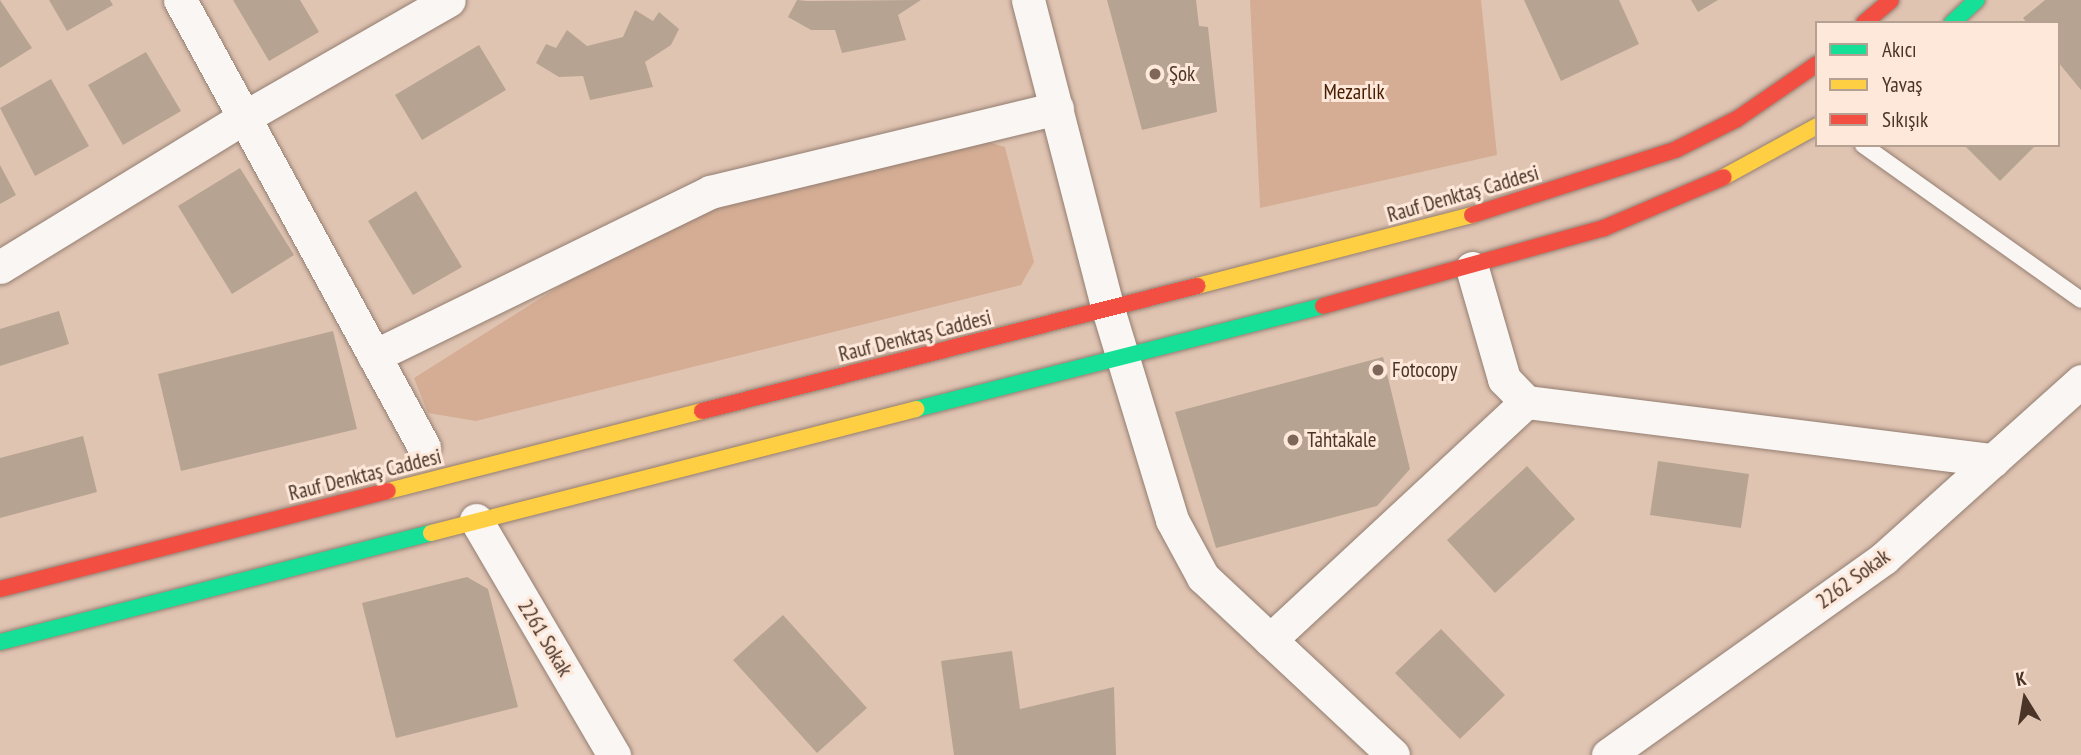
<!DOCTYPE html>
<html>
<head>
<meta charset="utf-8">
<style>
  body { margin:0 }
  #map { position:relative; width:2081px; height:755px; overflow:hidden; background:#e0c4b2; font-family:"PT Sans Narrow",sans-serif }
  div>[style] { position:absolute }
  .green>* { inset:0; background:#d4ad94 }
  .building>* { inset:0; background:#b7a392 }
  .roads { filter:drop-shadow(0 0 2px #937e71) drop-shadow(0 0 2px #937e71) }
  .lane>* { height:16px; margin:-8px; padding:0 8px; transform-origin:8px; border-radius:8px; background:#faf6f3 }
  .street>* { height:33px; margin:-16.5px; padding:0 16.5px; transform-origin:16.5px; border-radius:16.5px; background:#faf6f3 }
  .fast>* { height:16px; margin:-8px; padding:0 8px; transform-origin:8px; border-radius:8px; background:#16e098 }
  .slow>* { height:16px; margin:-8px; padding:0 8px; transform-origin:8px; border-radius:8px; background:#ffcf43 }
  .jam>* { height:16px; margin:-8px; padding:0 8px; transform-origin:8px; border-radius:8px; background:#f24e42 }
  .dots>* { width:19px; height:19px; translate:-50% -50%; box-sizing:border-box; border:4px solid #fee8da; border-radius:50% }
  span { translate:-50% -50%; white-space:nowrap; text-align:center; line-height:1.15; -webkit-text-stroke:6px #fee8da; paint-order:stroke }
  .poi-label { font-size:21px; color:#493427 }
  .left { translate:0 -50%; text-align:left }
  .park-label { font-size:21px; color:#461d00 }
  .street-label { font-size:21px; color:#493427 }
  .legend { position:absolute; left:1815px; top:21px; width:245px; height:126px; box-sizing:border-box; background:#fee8da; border:2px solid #b6a092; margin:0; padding:9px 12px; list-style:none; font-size:21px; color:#493427 }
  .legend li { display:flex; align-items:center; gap:14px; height:35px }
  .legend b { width:35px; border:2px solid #b6a092 }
  .north { position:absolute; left:1990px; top:664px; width:70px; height:70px; -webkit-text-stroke:5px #fee8da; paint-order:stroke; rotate:349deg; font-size:19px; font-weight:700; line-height:28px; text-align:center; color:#493427 }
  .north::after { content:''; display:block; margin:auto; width:24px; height:32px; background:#493427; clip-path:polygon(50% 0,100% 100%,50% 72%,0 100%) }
</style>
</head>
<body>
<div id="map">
  <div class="green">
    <div style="clip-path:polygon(1250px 0,1481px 0,1497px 155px,1260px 208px)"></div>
    <div style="clip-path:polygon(988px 142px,1005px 147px,1034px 262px,1021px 285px,476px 421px,428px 413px,414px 378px,633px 240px,738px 197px)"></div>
  </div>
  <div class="building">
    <div style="clip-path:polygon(0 0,32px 48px,0 68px)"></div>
    <div style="clip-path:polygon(49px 0,110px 0,113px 5px,67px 31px)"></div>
    <div style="clip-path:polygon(233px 0,300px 0,319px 32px,269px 61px)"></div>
    <div style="clip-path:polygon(797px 0,808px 1px,921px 0,898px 15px,906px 40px,842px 53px,835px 30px,811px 30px,788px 17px)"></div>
    <div style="clip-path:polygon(1107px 0,1196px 0,1199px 26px,1208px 27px,1217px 112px,1142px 130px)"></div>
    <div style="clip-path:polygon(1524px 0,1619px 0,1639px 44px,1561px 81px)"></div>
    <div style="clip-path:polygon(1691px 0,1718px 0,1698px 12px)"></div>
    <div style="clip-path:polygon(2045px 0,2081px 0,2081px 90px,2058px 62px,2058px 23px,2027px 23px,2023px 18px)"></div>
    <div style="clip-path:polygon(635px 10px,653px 21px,659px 12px,679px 29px,671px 45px,645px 62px,653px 87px,590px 100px,583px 76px,559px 77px,536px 63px,546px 44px,556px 48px,567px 30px,587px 46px,623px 37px)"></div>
    <div style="clip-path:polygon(479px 45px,506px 90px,422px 140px,395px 95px)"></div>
    <div style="clip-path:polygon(146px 52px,181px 111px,123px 145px,88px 85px)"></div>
    <div style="clip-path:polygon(51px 79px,89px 146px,35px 176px,0 108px)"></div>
    <div style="clip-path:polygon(1964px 145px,2036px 145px,2000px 181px)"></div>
    <div style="clip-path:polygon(0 165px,16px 195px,0 204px)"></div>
    <div style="clip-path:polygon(240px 168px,294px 255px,232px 294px,178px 206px)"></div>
    <div style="clip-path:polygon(416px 191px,462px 267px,413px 295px,368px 221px)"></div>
    <div style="clip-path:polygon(59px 311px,69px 344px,0 366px,0 329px)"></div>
    <div style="clip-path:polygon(333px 331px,357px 429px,181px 471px,158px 374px)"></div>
    <div style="clip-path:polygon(1383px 357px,1410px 469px,1377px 506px,1216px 548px,1175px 412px)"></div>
    <div style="clip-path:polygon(83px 436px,97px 492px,0 518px,0 458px)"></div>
    <div style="clip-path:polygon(1658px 461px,1749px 474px,1741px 528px,1650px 515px)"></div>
    <div style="clip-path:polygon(1527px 466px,1575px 519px,1495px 593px,1447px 540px)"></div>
    <div style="clip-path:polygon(467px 577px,488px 589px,518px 707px,396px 738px,362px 603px)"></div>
    <div style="clip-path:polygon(783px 615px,867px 708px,817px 753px,733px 660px)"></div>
    <div style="clip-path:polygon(1441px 629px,1505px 695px,1460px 739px,1395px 673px)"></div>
    <div style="clip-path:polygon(1012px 651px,1020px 709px,1114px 687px,1116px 755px,954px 755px,941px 661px)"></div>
  </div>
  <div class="roads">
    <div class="lane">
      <div style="left:1863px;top:145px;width:267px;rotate:35.4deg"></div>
    </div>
    <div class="street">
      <div style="left:180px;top:0;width:509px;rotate:61.37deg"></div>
      <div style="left:1028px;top:0;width:319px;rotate:75.5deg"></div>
      <div style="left:1108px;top:309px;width:220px;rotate:73.1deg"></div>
      <div style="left:1172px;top:520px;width:65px;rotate:61.5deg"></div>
      <div style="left:1203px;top:577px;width:260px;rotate:43.1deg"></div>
      <div style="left:0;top:267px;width:285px;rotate:-31.5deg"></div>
      <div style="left:243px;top:118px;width:237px;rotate:-29.8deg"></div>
      <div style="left:1472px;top:268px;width:116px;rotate:73.9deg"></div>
      <div style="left:1504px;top:379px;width:32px;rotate:46deg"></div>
      <div style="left:1526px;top:402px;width:471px;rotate:7.1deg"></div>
      <div style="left:374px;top:356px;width:374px;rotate:-26deg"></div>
      <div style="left:710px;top:192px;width:357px;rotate:-13.6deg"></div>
      <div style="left:476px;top:520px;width:273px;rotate:59.6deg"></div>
      <div style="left:1270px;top:640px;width:350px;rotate:-42.9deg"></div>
      <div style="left:1608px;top:755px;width:339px;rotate:-35.5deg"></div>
      <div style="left:1884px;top:558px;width:265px;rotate:-41.9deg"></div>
    </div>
    <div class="fast">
      <div style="left:1952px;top:23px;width:34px;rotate:-43deg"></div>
      <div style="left:916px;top:409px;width:420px;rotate:-14.2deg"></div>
      <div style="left:0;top:642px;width:445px;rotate:-14.2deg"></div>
    </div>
    <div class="slow">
      <div style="left:1724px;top:177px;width:106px;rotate:-28.7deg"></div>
      <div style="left:1197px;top:286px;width:284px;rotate:-14.5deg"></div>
      <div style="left:388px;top:491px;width:324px;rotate:-14.3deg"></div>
      <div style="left:431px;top:533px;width:501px;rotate:-14.34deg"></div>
    </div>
    <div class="jam">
      <div style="left:1864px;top:23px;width:35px;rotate:-40deg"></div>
      <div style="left:1472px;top:215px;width:215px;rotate:-17.8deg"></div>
      <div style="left:1677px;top:149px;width:67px;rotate:-26.6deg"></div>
      <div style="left:1737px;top:119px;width:97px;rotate:-34.5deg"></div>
      <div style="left:1323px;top:306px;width:292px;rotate:-15.5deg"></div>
      <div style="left:1604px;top:228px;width:130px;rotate:-23deg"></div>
      <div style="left:702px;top:411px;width:511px;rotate:-14.17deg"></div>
      <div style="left:0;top:589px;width:400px;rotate:-14.2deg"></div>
    </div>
  </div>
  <div class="dots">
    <div style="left:1155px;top:74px;background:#7e6658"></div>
    <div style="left:1378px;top:370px;background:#7e6658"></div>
    <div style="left:1293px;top:440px;background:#7e6658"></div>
  </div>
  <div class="poi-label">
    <span class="left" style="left:1169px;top:74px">Şok</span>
    <span class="left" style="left:1392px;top:370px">Fotocopy</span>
    <span class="left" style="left:1307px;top:440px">Tahtakale</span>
  </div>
  <div class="park-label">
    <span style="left:1354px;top:92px">Mezarlık</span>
  </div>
  <div class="street-label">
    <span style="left:1463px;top:194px;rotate:-16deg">Rauf Denktaş Caddesi</span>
    <span style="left:915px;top:336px;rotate:-14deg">Rauf Denktaş Caddesi</span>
    <span style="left:365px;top:475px;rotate:-14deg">Rauf Denktaş Caddesi</span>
    <span style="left:1853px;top:579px;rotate:-36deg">2262 Sokak</span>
    <span style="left:545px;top:638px;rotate:59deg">2261 Sokak</span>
  </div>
  <ul class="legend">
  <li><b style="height:9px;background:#16e098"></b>Akıcı</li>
  <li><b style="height:9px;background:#ffcf43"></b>Yavaş</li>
  <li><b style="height:9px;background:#f24e42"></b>Sıkışık</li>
  </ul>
  <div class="north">K</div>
</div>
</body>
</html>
